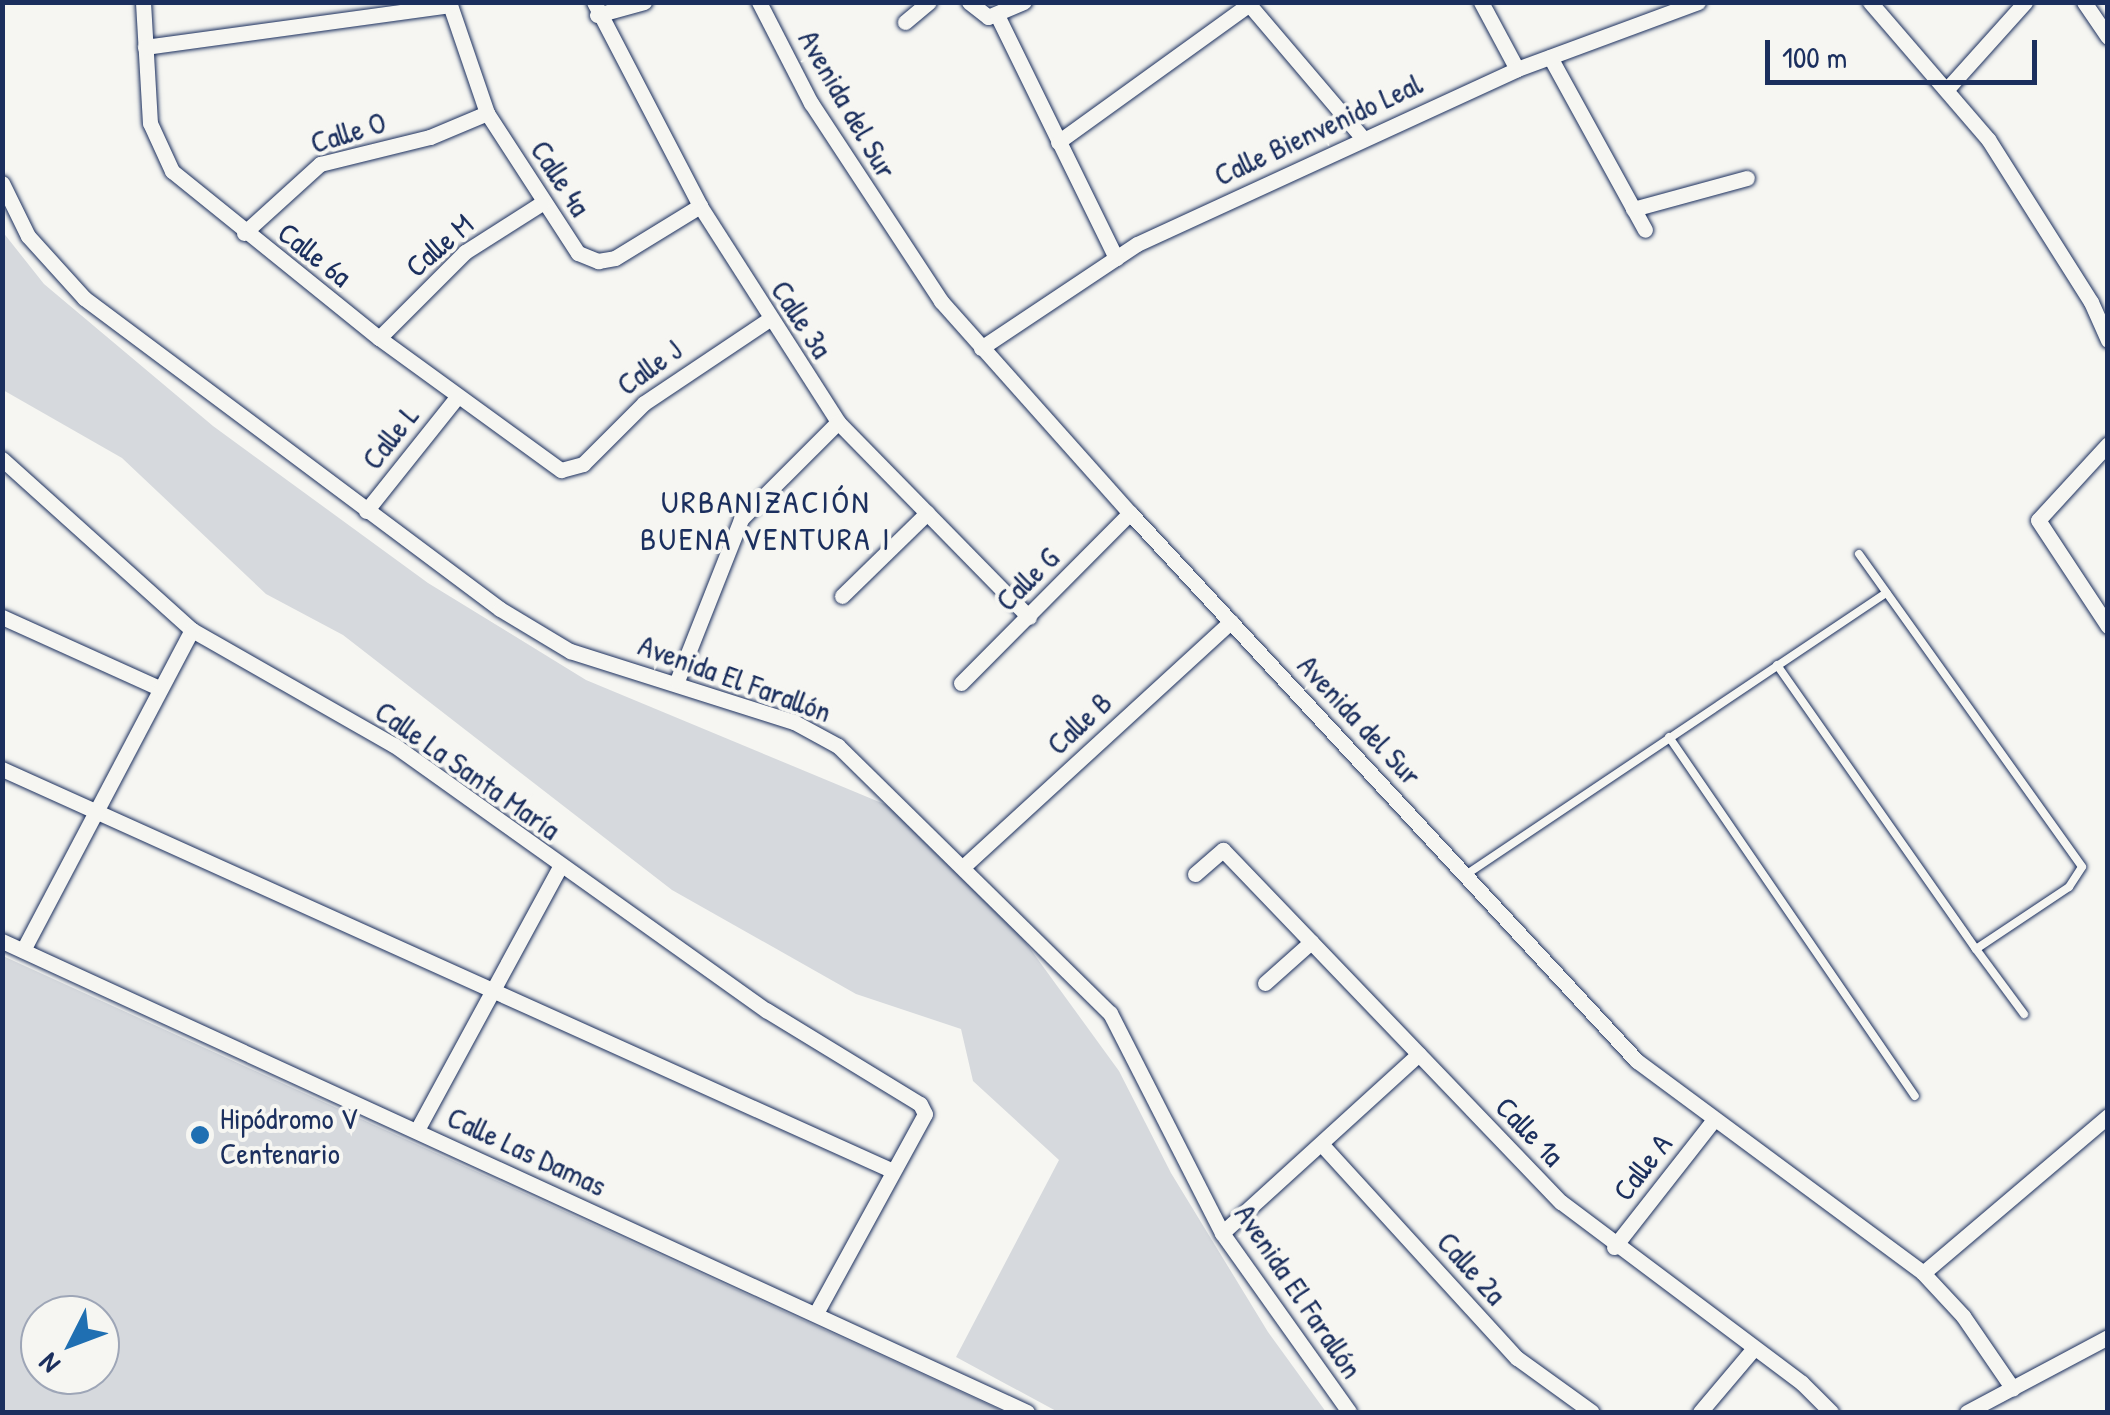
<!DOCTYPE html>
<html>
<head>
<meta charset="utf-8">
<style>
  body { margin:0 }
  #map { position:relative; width:2110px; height:1415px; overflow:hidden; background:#f6f6f2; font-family:"Patrick Hand",sans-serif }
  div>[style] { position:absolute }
  .green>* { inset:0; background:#d6d9dd }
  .roads { filter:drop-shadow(0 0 2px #1b2f5e) drop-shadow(0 0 2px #1b2f5e) }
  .service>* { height:8px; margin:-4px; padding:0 4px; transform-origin:4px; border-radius:4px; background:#f6f6f2 }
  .minor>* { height:15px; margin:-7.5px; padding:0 7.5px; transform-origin:7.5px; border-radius:7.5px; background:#f6f6f2 }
  .dots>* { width:28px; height:28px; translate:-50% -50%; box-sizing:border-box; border:5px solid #f6f6f2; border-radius:50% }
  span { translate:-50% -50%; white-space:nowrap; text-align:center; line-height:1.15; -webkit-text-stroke:8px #f6f6f2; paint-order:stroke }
  .street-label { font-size:30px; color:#1b2f5e }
  .poi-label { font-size:30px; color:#1b2f5e }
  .left { translate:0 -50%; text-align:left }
  .neighbourhood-label { font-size:32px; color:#1b2f5e; letter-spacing:2.5px }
  .frame { position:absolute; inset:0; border:5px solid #1b2f5e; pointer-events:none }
  .north { position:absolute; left:20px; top:1295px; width:100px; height:100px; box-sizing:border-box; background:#f6f6f2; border:2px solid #9ea6b7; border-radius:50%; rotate:228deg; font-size:28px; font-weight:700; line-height:40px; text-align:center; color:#1b2f5e }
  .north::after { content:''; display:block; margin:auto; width:35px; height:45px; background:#1f6fb2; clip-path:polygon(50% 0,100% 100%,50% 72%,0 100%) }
  .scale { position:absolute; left:1765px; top:40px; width:272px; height:45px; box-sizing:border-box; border:5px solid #1b2f5e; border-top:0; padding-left:12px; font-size:30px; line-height:35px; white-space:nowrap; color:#1b2f5e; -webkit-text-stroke:8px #f6f6f2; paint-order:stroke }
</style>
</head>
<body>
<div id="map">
  <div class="green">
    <div style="clip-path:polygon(2px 231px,44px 284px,213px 426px,428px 583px,586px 680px,913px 816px,986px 888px,1119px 1071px,1171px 1173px,1268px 1332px,1326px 1412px,1058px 1412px,956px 1357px,1059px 1160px,973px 1081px,961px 1029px,856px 994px,672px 890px,343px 635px,266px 594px,122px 458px,3px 390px)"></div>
    <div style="clip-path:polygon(evenodd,2px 956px,3px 956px,1005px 1412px,3px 1412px,2px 956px,100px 1315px,100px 1375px,40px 1375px,40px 1315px,100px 1315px)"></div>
  </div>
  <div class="roads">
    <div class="service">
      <div style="left:1859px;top:554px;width:384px;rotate:54.5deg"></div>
      <div style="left:2082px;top:867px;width:24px;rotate:123deg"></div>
      <div style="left:2069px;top:887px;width:112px;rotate:146.3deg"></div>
      <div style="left:1976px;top:949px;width:81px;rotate:53.6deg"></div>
      <div style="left:1777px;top:665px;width:347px;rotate:55deg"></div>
      <div style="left:1669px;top:737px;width:435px;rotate:55.6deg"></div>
      <div style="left:1467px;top:874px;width:505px;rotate:-33.85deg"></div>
    </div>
    <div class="minor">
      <div style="left:143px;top:2px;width:121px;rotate:86.7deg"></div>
      <div style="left:150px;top:123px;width:53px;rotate:65.4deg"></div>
      <div style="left:172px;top:171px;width:266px;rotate:38.9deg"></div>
      <div style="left:379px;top:338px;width:225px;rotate:36deg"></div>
      <div style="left:561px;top:470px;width:23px;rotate:-15deg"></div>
      <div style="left:583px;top:464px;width:86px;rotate:-45deg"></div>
      <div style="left:644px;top:403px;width:149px;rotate:-33.8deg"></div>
      <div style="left:449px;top:2px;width:117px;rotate:71.1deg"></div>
      <div style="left:487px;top:113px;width:167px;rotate:57deg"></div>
      <div style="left:578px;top:253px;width:22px;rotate:22deg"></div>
      <div style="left:598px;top:261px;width:17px;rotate:-10deg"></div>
      <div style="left:615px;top:258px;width:100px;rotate:-31.5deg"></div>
      <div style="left:594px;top:2px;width:230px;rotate:62.5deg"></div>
      <div style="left:700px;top:206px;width:256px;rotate:57.4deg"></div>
      <div style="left:838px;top:422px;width:273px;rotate:45.6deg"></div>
      <div style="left:759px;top:2px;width:114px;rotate:62.8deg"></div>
      <div style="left:811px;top:103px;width:237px;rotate:56.7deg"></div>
      <div style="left:941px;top:301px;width:284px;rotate:48.3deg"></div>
      <div style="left:1130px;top:513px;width:747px;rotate:47.23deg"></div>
      <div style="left:1637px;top:1061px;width:356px;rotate:36.5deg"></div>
      <div style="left:1923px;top:1273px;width:59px;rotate:47.1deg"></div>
      <div style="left:1963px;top:1316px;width:88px;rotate:55.6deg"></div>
      <div style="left:969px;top:2px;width:24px;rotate:38deg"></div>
      <div style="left:988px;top:17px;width:39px;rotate:-23deg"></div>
      <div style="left:1247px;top:2px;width:177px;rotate:49.6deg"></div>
      <div style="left:1481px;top:2px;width:76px;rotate:61.8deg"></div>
      <div style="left:1870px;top:2px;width:181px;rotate:49.3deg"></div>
      <div style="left:1988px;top:139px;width:193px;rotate:57.7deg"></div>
      <div style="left:2091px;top:302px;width:42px;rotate:65.9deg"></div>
      <div style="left:2084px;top:2px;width:42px;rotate:55.6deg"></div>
      <div style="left:597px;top:15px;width:49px;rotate:-15.5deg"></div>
      <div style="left:997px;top:15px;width:271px;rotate:63.9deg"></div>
      <div style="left:905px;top:22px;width:31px;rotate:-40deg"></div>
      <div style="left:145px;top:47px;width:308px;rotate:-7.8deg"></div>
      <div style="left:1550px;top:57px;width:197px;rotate:61.2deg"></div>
      <div style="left:1947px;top:89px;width:117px;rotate:-48.1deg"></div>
      <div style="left:1058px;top:142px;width:234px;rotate:-35.8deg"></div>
      <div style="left:2px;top:183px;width:59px;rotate:63.9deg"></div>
      <div style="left:28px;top:236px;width:84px;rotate:47.9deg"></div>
      <div style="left:84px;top:298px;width:519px;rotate:36.78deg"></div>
      <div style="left:500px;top:609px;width:82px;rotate:31deg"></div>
      <div style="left:570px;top:651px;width:235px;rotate:17.6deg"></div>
      <div style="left:794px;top:722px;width:50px;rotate:28.6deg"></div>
      <div style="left:838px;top:746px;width:381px;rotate:44.5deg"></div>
      <div style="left:1110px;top:1013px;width:247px;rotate:63deg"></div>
      <div style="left:1222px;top:1233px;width:219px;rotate:54.6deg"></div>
      <div style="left:1633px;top:209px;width:118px;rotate:-15.2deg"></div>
      <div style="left:244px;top:233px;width:103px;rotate:-42.2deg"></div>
      <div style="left:320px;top:164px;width:113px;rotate:-13.8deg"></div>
      <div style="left:430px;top:137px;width:62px;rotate:-22.8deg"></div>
      <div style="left:379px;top:338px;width:122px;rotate:-45deg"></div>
      <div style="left:465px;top:252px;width:91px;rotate:-32.5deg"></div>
      <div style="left:981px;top:348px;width:187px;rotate:-33.7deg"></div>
      <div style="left:1137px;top:244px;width:418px;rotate:-24.7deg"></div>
      <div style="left:1517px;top:69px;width:193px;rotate:-20.3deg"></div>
      <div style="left:2108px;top:444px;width:103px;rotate:132.6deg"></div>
      <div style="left:2038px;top:520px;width:127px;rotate:56.6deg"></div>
      <div style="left:2px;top:459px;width:256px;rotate:42deg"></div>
      <div style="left:192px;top:630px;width:232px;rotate:29.7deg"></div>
      <div style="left:394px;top:745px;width:457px;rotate:35.5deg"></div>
      <div style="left:766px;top:1010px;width:180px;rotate:31.4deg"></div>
      <div style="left:920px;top:1104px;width:11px;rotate:63deg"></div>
      <div style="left:925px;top:1114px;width:227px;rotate:118.7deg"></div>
      <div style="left:366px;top:511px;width:146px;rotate:-51.4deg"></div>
      <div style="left:842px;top:596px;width:119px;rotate:-44.3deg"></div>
      <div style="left:2px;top:617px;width:170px;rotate:24.3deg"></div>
      <div style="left:677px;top:681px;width:174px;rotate:-68.4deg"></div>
      <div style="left:741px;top:519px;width:137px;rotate:-45deg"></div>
      <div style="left:961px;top:683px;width:240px;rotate:-45.2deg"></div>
      <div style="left:2px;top:769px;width:977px;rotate:24.28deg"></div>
      <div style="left:964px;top:866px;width:362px;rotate:-42.5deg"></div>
      <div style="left:1195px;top:874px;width:37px;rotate:-41deg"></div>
      <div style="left:1223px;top:850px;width:488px;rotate:46.2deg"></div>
      <div style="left:1561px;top:1202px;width:301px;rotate:36.9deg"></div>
      <div style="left:1802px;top:1383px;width:41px;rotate:45deg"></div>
      <div style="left:2px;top:941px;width:1128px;rotate:24.68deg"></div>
      <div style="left:23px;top:950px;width:362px;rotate:-62.2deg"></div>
      <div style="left:1265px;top:983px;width:62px;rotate:-41.7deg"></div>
      <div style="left:417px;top:1130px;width:297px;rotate:-61.5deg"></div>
      <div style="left:1324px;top:1147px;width:286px;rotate:47.6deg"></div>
      <div style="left:1517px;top:1358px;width:92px;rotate:35.8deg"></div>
      <div style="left:1222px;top:1233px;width:266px;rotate:-42.3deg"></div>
      <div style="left:1614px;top:1247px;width:159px;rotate:-51.9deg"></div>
      <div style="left:1923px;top:1273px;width:243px;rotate:-40.3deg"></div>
      <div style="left:1700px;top:1412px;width:84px;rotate:-49.8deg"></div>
      <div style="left:1967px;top:1412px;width:160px;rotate:-28deg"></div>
    </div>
  </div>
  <div class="dots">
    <div style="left:200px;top:1135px;background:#1f6fb2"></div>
  </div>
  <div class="street-label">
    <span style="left:848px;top:104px;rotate:60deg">Avenida del Sur</span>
    <span style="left:1318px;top:129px;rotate:-25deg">Calle Bienvenido Leal</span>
    <span style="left:348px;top:132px;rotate:-17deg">Calle O</span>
    <span style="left:561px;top:178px;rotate:57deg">Calle 4a</span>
    <span style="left:439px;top:245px;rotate:-41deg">Calle M</span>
    <span style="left:315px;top:254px;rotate:38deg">Calle 6a</span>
    <span style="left:802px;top:319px;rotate:57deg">Calle 3a</span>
    <span style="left:649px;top:367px;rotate:-36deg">Calle J</span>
    <span style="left:390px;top:437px;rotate:-52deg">Calle L</span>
    <span style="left:1027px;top:579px;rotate:-45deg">Calle G</span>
    <span style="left:735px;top:678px;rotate:20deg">Avenida El Farallón</span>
    <span style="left:1360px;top:720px;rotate:47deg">Avenida del Sur</span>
    <span style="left:1079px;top:723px;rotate:-43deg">Calle B</span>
    <span style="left:468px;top:770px;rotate:35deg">Calle La Santa María</span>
    <span style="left:1530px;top:1131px;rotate:46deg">Calle 1a</span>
    <span style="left:527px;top:1151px;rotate:25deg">Calle Las Damas</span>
    <span style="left:1642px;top:1167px;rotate:-52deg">Calle A</span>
    <span style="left:1472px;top:1268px;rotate:48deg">Calle 2a</span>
    <span style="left:1299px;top:1291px;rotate:56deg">Avenida El Farallón</span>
  </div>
  <div class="poi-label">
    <span class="left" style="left:220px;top:1135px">Hipódromo V<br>Centenario</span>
  </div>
  <div class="neighbourhood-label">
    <span style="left:766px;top:521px">URBANIZACIÓN<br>BUENA VENTURA I</span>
  </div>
  <div class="frame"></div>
  <div class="north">N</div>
  <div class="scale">100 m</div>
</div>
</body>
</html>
